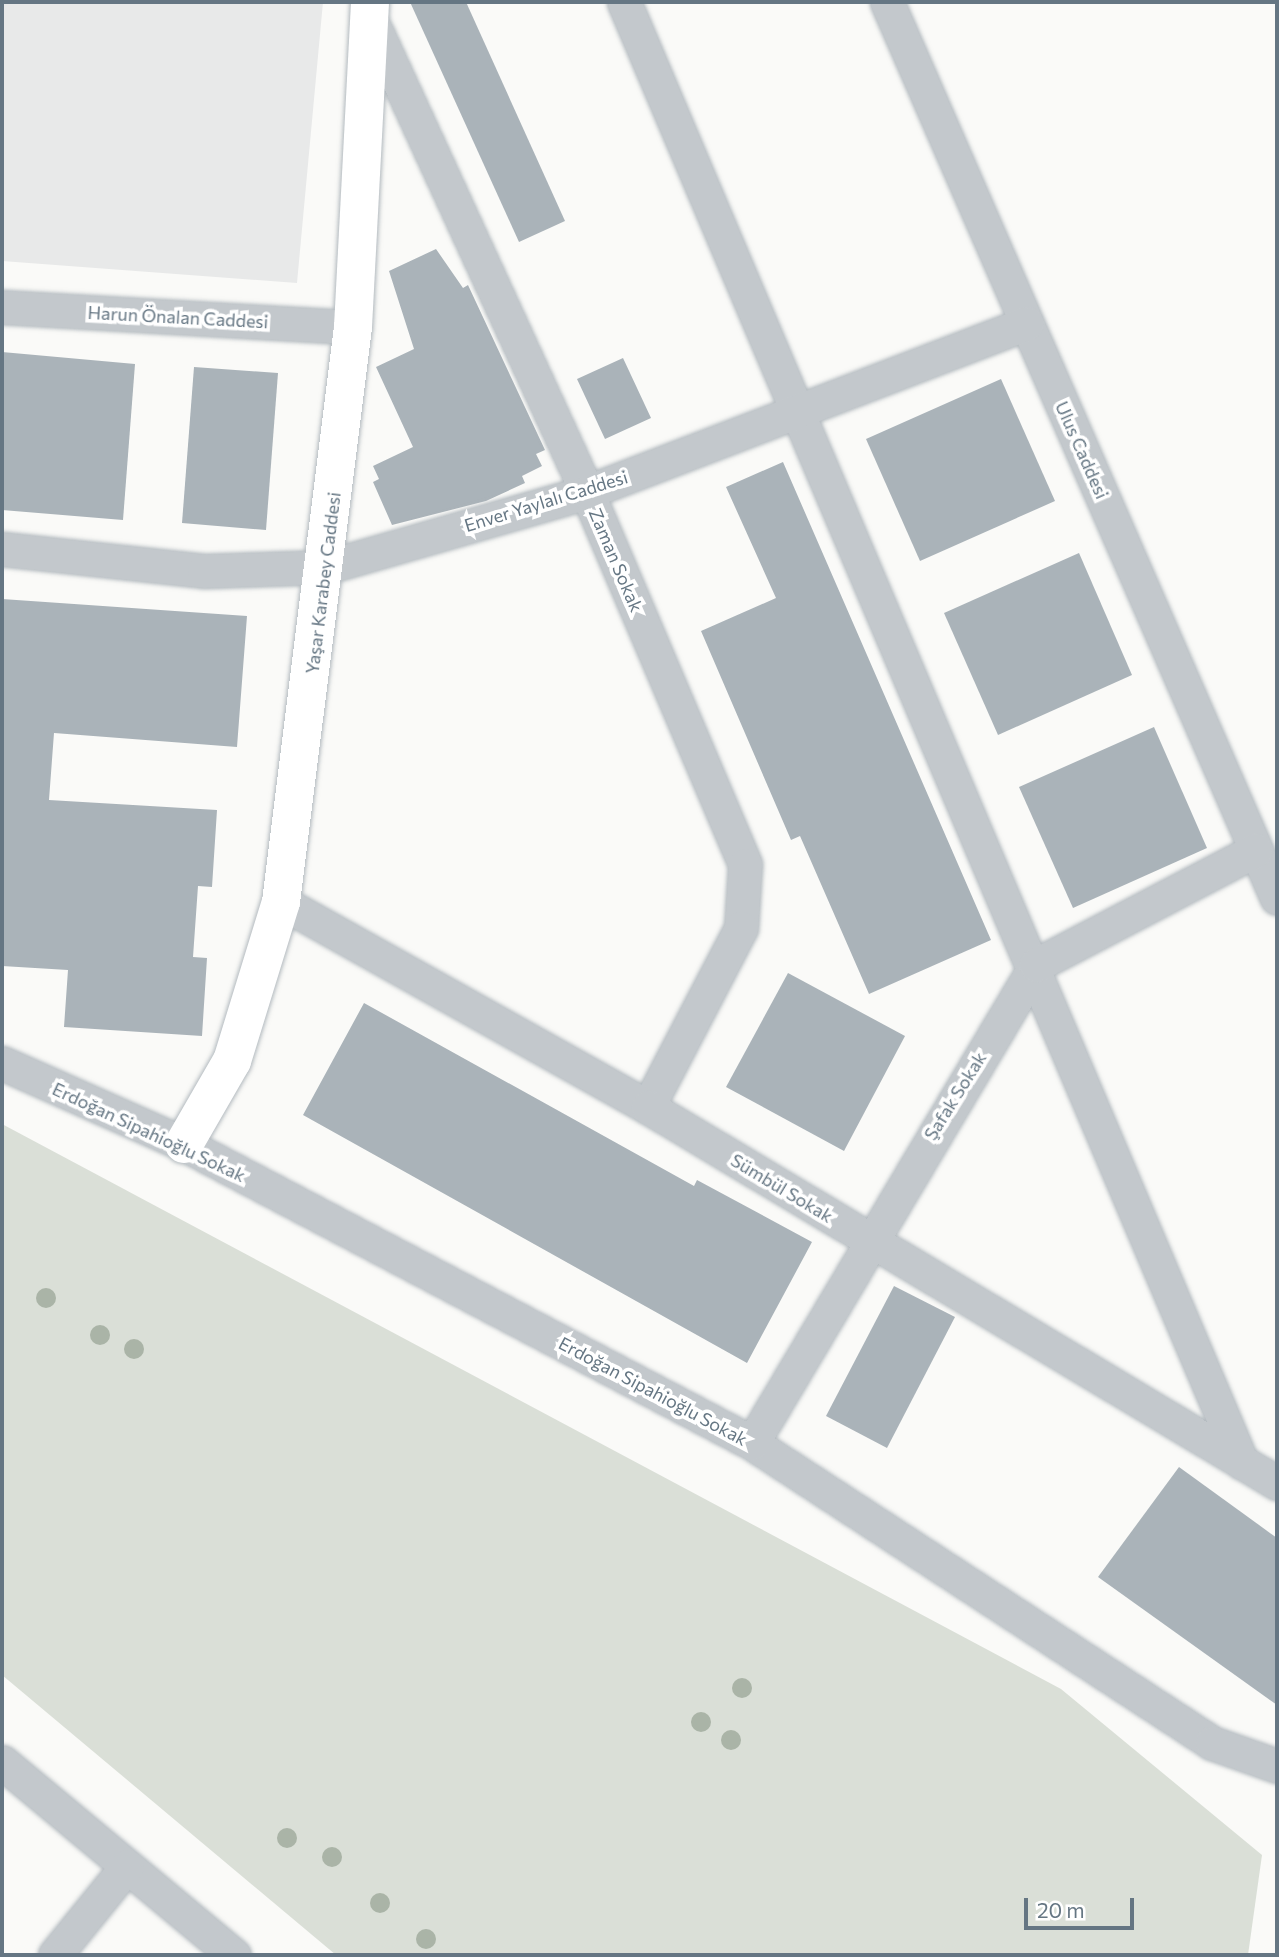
<!DOCTYPE html>
<html>
<head>
<meta charset="utf-8">
<style>
  body { margin:0 }
  #map { position:relative; width:1279px; height:1957px; overflow:hidden; background:#fafaf8; font-family:Commissioner,sans-serif }
  div>[style] { position:absolute }
  .built>* { inset:0; background:#e8e9e9 }
  .green>* { inset:0; background:#dadfd7 }
  .building>* { inset:0; background:#aab3b9 }
  .roads { filter:drop-shadow(0 0 2px #b3babf) drop-shadow(0 0 2px #b3babf) }
  .street>* { height:33px; margin:-16.5px; padding:0 16.5px; transform-origin:16.5px; border-radius:16.5px; background:#c3c8cc }
  .secondary>* { height:38px; margin:-19px; padding:0 19px; transform-origin:19px; border-radius:19px; background:#fff }
  .trees>* { width:20px; height:20px; margin:-10px; border-radius:50%; background:#aab4a7 }
  span { translate:-50% -50%; white-space:nowrap; text-align:center; line-height:1.15; -webkit-text-stroke:7px #fff; paint-order:stroke }
  .street-label { font-size:18px; color:#657683 }
  .frame { position:absolute; inset:0; border:4px solid #657683; pointer-events:none }
  .scale { position:absolute; left:1024px; top:1898px; width:110px; height:32px; box-sizing:border-box; border:4px solid #657683; border-top:0; padding-left:9px; font-size:21px; line-height:24px; white-space:nowrap; color:#657683; -webkit-text-stroke:5px #fff; paint-order:stroke }
</style>
</head>
<body>
<div id="map">
  <div class="built">
    <div style="clip-path:polygon(2px 2px,323px 2px,297px 283px,2px 261px)"></div>
  </div>
  <div class="green">
    <div style="clip-path:polygon(2px 1124px,1061px 1689px,1262px 1855px,1248px 1955px,336px 1955px,2px 1675px)"></div>
  </div>
  <div class="building">
    <div style="clip-path:polygon(410px 2px,466px 2px,565px 221px,519px 242px)"></div>
    <div style="clip-path:polygon(436px 249px,463px 288px,468px 285px,545px 450px,536px 454px,542px 466px,522px 476px,525px 483px,486px 501px,392px 525px,373px 482px,379px 479px,373px 466px,413px 447px,376px 367px,414px 349px,389px 271px)"></div>
    <div style="clip-path:polygon(2px 352px,135px 364px,123px 520px,2px 510px)"></div>
    <div style="clip-path:polygon(623px 358px,651px 418px,605px 439px,577px 379px)"></div>
    <div style="clip-path:polygon(194px 367px,278px 373px,266px 530px,182px 523px)"></div>
    <div style="clip-path:polygon(1001px 379px,1055px 501px,920px 561px,866px 439px)"></div>
    <div style="clip-path:polygon(783px 462px,991px 940px,869px 994px,800px 836px,791px 840px,701px 631px,776px 598px,726px 487px)"></div>
    <div style="clip-path:polygon(1079px 553px,1132px 675px,998px 735px,944px 613px)"></div>
    <div style="clip-path:polygon(2px 599px,247px 616px,237px 747px,54px 733px,49px 800px,217px 810px,212px 887px,198px 886px,193px 957px,207px 958px,202px 1036px,64px 1027px,68px 970px,2px 966px)"></div>
    <div style="clip-path:polygon(1154px 727px,1207px 848px,1073px 908px,1019px 787px)"></div>
    <div style="clip-path:polygon(788px 973px,905px 1036px,844px 1151px,726px 1087px)"></div>
    <div style="clip-path:polygon(364px 1003px,694px 1186px,697px 1180px,812px 1242px,747px 1363px,303px 1115px)"></div>
    <div style="clip-path:polygon(894px 1286px,955px 1317px,887px 1448px,826px 1416px)"></div>
    <div style="clip-path:polygon(1179px 1467px,1277px 1538px,1277px 1705px,1098px 1577px)"></div>
  </div>
  <div class="roads">
    <div class="street">
      <div style="left:624px;top:2px;width:1586px;rotate:67.07deg"></div>
      <div style="left:887px;top:2px;width:977px;rotate:66.48deg"></div>
      <div style="left:369px;top:16px;width:524px;rotate:65.39deg"></div>
      <div style="left:587px;top:492px;width:405px;rotate:67deg"></div>
      <div style="left:745px;top:865px;width:63px;rotate:93.6deg"></div>
      <div style="left:741px;top:928px;width:202px;rotate:117.5deg"></div>
      <div style="left:2px;top:307px;width:352px;rotate:3.3deg"></div>
      <div style="left:2px;top:549px;width:203px;rotate:6.2deg"></div>
      <div style="left:204px;top:571px;width:122px;rotate:-1.9deg"></div>
      <div style="left:326px;top:567px;width:272px;rotate:-16deg"></div>
      <div style="left:587px;top:492px;width:471px;rotate:-21deg"></div>
      <div style="left:281px;top:902px;width:420px;rotate:29.2deg"></div>
      <div style="left:648px;top:1107px;width:733px;rotate:30.87deg"></div>
      <div style="left:2px;top:1063px;width:199px;rotate:24deg"></div>
      <div style="left:184px;top:1144px;width:642px;rotate:27.76deg"></div>
      <div style="left:752px;top:1443px;width:549px;rotate:33.11deg"></div>
      <div style="left:1212px;top:1743px;width:69px;rotate:19.5deg"></div>
      <div style="left:752px;top:1443px;width:556px;rotate:-59.28deg"></div>
      <div style="left:1036px;top:965px;width:248px;rotate:-27.6deg"></div>
      <div style="left:2px;top:1762px;width:302px;rotate:39.8deg"></div>
      <div style="left:55px;top:1955px;width:114px;rotate:-51deg"></div>
    </div>
    <div class="secondary">
      <div style="left:184px;top:1144px;width:96px;rotate:-60deg"></div>
      <div style="left:232px;top:1061px;width:166px;rotate:-72.9deg"></div>
      <div style="left:281px;top:902px;width:579px;rotate:-82.86deg"></div>
      <div style="left:353px;top:327px;width:325px;rotate:-87deg"></div>
    </div>
  </div>
  <div class="trees">
    <div style="left:46px;top:1298px"></div>
    <div style="left:100px;top:1335px"></div>
    <div style="left:134px;top:1349px"></div>
    <div style="left:742px;top:1688px"></div>
    <div style="left:701px;top:1722px"></div>
    <div style="left:731px;top:1740px"></div>
    <div style="left:287px;top:1838px"></div>
    <div style="left:332px;top:1857px"></div>
    <div style="left:380px;top:1903px"></div>
    <div style="left:426px;top:1939px"></div>
  </div>
  <div class="street-label">
    <span style="left:178px;top:317px;rotate:3deg">Harun Önalan Caddesi</span>
    <span style="left:1082px;top:450px;rotate:66deg">Ulus Caddesi</span>
    <span style="left:546px;top:501px;rotate:-17deg">Enver Yaylalı Caddesi</span>
    <span style="left:616px;top:560px;rotate:67deg">Zaman Sokak</span>
    <span style="left:323px;top:583px;rotate:-83deg">Yaşar Karabey Caddesi</span>
    <span style="left:955px;top:1096px;rotate:-58deg">Şafak Sokak</span>
    <span style="left:149px;top:1132px;rotate:25deg">Erdoğan Sipahioğlu Sokak</span>
    <span style="left:782px;top:1188px;rotate:31deg">Sümbül Sokak</span>
    <span style="left:653px;top:1391px;rotate:28deg">Erdoğan Sipahioğlu Sokak</span>
  </div>
  <div class="frame"></div>
  <div class="scale">20 m</div>
</div>
</body>
</html>
